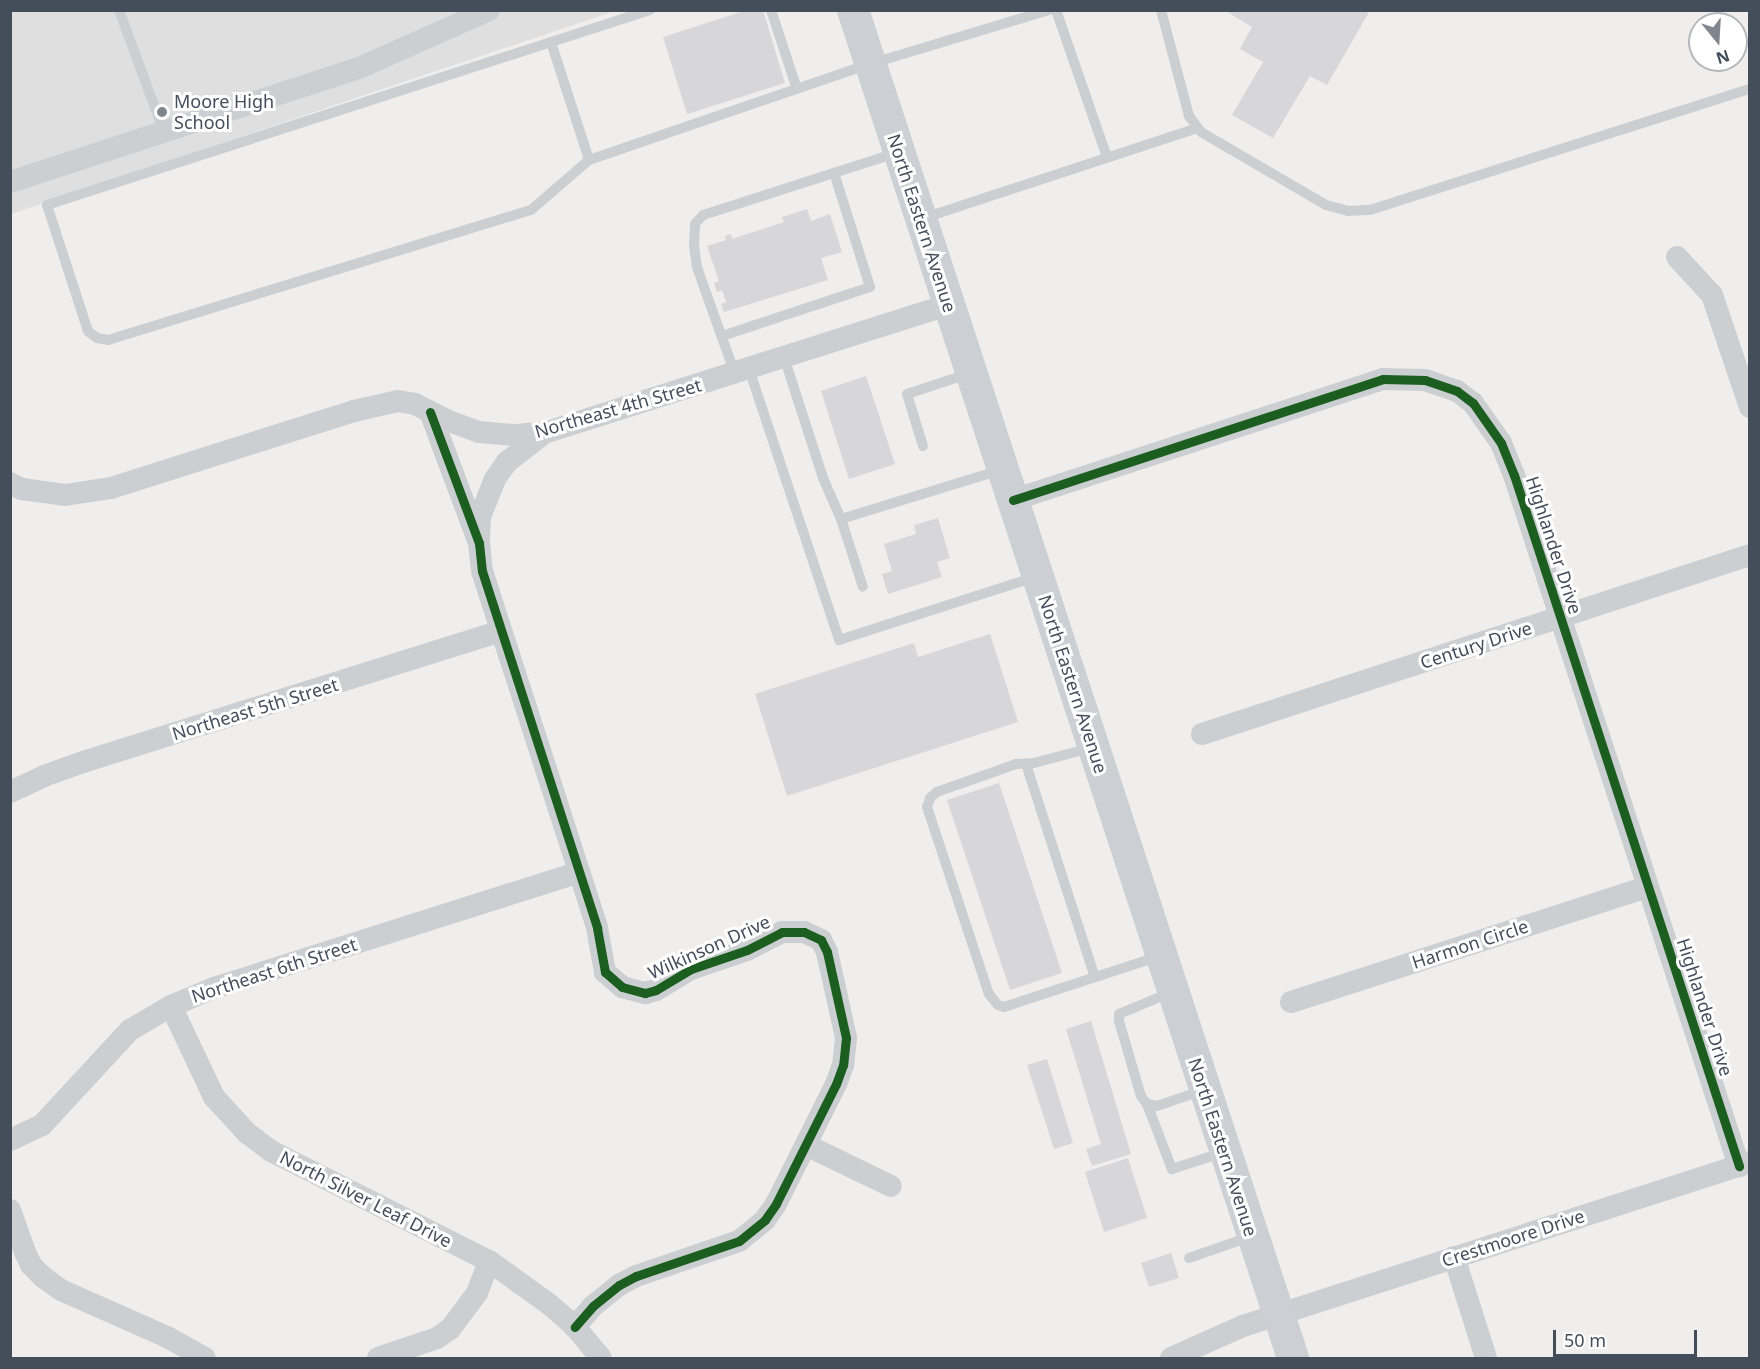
<!DOCTYPE html>
<html>
<head>
<meta charset="utf-8">
<style>
  body { margin:0 }
  #map { position:relative; width:1760px; height:1369px; overflow:hidden; background:#efeeed; font-family:"Noto Sans",sans-serif }
  div>[style] { position:absolute }
  .education>* { inset:0; background:#e0dfdf }
  .building>* { inset:0; background:#d7d7d9 }
  .service>* { height:10px; margin:-5px; padding:0 5px; transform-origin:5px; border-radius:5px; background:#cccfd1 }
  .minor>* { height:22px; margin:-11px; padding:0 11px; transform-origin:11px; border-radius:11px; background:#cccfd1 }
  .secondary>* { height:32px; margin:-16px; padding:0 16px; transform-origin:16px; border-radius:16px; background:#cccfd3 }
  .cycleway>* { height:9px; margin:-4.5px; padding:0 4.5px; transform-origin:4.5px; border-radius:4.5px; background:#1b5e20 }
  .dots>* { width:16px; height:16px; translate:-50% -50%; box-sizing:border-box; border:3px solid #fff; border-radius:50% }
  span { translate:-50% -50%; white-space:nowrap; text-align:center; line-height:1.15; -webkit-text-stroke:6px #fff; paint-order:stroke }
  .poi-label { font-size:18px; color:#444e5b }
  .left { translate:0 -50%; text-align:left }
  .street-label { font-size:18px; color:#444e5b }
  .frame { position:absolute; inset:0; border:12px solid #444e5b; pointer-events:none }
  .north { position:absolute; left:1688px; top:12px; width:60px; height:60px; box-sizing:border-box; background:#fff; border:2px solid #b4b8bd; border-radius:50%; rotate:162deg; font-size:16px; font-weight:700; line-height:24px; text-align:center; color:#444e5b }
  .north::after { content:''; display:block; margin:auto; width:21px; height:27px; background:#80868e; clip-path:polygon(50% 0,100% 100%,50% 72%,0 100%) }
  .scale { position:absolute; left:1553px; top:1330px; width:144px; height:27px; box-sizing:border-box; border:3px solid #444e5b; border-top:0; padding-left:8px; font-size:18px; line-height:21px; white-space:nowrap; color:#444e5b; -webkit-text-stroke:4px #fff; paint-order:stroke }
</style>
</head>
<body>
<div id="map">
  <div class="education">
    <div style="clip-path:polygon(11px 10px,615px 11px,11px 214px)"></div>
  </div>
  <div class="building">
    <div style="clip-path:polygon(747px 10px,763px 10px,785px 83px,687px 114px,663px 37px)"></div>
    <div style="clip-path:polygon(1224px 10px,1366px 10px,1369px 12px,1327px 85px,1310px 76px,1273px 138px,1232px 115px,1263px 62px,1240px 49px,1252px 27px)"></div>
    <div style="clip-path:polygon(807px 209px,811px 221px,830px 214px,842px 252px,821px 258px,828px 280px,724px 312px,721px 304px,726px 302px,722px 290px,717px 292px,714px 283px,719px 281px,707px 246px,726px 240px,725px 236px,731px 234px,732px 239px,784px 222px,782px 217px)"></div>
    <div style="clip-path:polygon(866px 376px,895px 464px,849px 479px,821px 391px)"></div>
    <div style="clip-path:polygon(938px 518px,950px 558px,937px 562px,942px 577px,888px 594px,882px 574px,892px 571px,884px 544px,916px 534px,914px 525px)"></div>
    <div style="clip-path:polygon(990px 634px,1018px 722px,787px 796px,755px 694px,914px 643px,918px 657px)"></div>
    <div style="clip-path:polygon(999px 783px,1062px 973px,1010px 990px,947px 800px)"></div>
    <div style="clip-path:polygon(1091px 1021px,1131px 1154px,1092px 1166px,1086px 1149px,1101px 1144px,1066px 1029px)"></div>
    <div style="clip-path:polygon(1047px 1059px,1073px 1143px,1054px 1149px,1027px 1065px)"></div>
    <div style="clip-path:polygon(1128px 1158px,1147px 1218px,1104px 1232px,1085px 1172px)"></div>
    <div style="clip-path:polygon(1171px 1253px,1179px 1278px,1149px 1287px,1141px 1263px)"></div>
  </div>
  <div class="service">
    <div style="left:119px;top:10px;width:130px;rotate:69.8deg"></div>
    <div style="left:650px;top:10px;width:634px;rotate:162.08deg"></div>
    <div style="left:47px;top:205px;width:133px;rotate:72deg"></div>
    <div style="left:88px;top:331px;width:11px;rotate:38deg"></div>
    <div style="left:97px;top:338px;width:11px;rotate:10deg"></div>
    <div style="left:108px;top:340px;width:443px;rotate:-17.1deg"></div>
    <div style="left:531px;top:210px;width:77px;rotate:-40.8deg"></div>
    <div style="left:589px;top:160px;width:297px;rotate:-18.9deg"></div>
    <div style="left:870px;top:64px;width:187px;rotate:-16.8deg"></div>
    <div style="left:771px;top:10px;width:83px;rotate:71.8deg"></div>
    <div style="left:1056px;top:10px;width:156px;rotate:70.9deg"></div>
    <div style="left:1161px;top:10px;width:110px;rotate:75.2deg"></div>
    <div style="left:1189px;top:116px;width:20px;rotate:53deg"></div>
    <div style="left:1201px;top:132px;width:145px;rotate:30.3deg"></div>
    <div style="left:1326px;top:205px;width:23px;rotate:15deg"></div>
    <div style="left:1348px;top:211px;width:22px;rotate:-3deg"></div>
    <div style="left:1370px;top:210px;width:399px;rotate:-17.7deg"></div>
    <div style="left:551px;top:42px;width:124px;rotate:72.1deg"></div>
    <div style="left:924px;top:218px;width:287px;rotate:-18.2deg"></div>
    <div style="left:722px;top:336px;width:156px;rotate:-18.3deg"></div>
    <div style="left:870px;top:287px;width:120px;rotate:-107.5deg"></div>
    <div style="left:784px;top:357px;width:127px;rotate:72.1deg"></div>
    <div style="left:823px;top:478px;width:45px;rotate:66.3deg"></div>
    <div style="left:841px;top:519px;width:166px;rotate:-17.1deg"></div>
    <div style="left:749px;top:369px;width:286px;rotate:71.6deg"></div>
    <div style="left:839px;top:640px;width:206px;rotate:-17.8deg"></div>
    <div style="left:735px;top:374px;width:114px;rotate:-109.6deg"></div>
    <div style="left:697px;top:267px;width:21px;rotate:-98deg"></div>
    <div style="left:694px;top:246px;width:22px;rotate:-87deg"></div>
    <div style="left:695px;top:224px;width:12px;rotate:-48deg"></div>
    <div style="left:703px;top:215px;width:203px;rotate:-17.8deg"></div>
    <div style="left:923px;top:446px;width:54px;rotate:-107.1deg"></div>
    <div style="left:907px;top:394px;width:64px;rotate:-18.2deg"></div>
    <div style="left:841px;top:519px;width:71px;rotate:72.1deg"></div>
    <div style="left:1090px;top:748px;width:58px;rotate:165deg"></div>
    <div style="left:1034px;top:763px;width:18px;rotate:177deg"></div>
    <div style="left:1016px;top:764px;width:84px;rotate:160.5deg"></div>
    <div style="left:937px;top:792px;width:9px;rotate:139deg"></div>
    <div style="left:930px;top:798px;width:9px;rotate:108deg"></div>
    <div style="left:927px;top:807px;width:197px;rotate:71.7deg"></div>
    <div style="left:989px;top:994px;width:14px;rotate:51deg"></div>
    <div style="left:998px;top:1005px;width:6px;rotate:18deg"></div>
    <div style="left:1004px;top:1007px;width:164px;rotate:-18.1deg"></div>
    <div style="left:1026px;top:764px;width:222px;rotate:72.1deg"></div>
    <div style="left:1172px;top:992px;width:57px;rotate:157.5deg"></div>
    <div style="left:1119px;top:1014px;width:7px;rotate:90deg"></div>
    <div style="left:1119px;top:1021px;width:78px;rotate:73.7deg"></div>
    <div style="left:1141px;top:1096px;width:10px;rotate:53deg"></div>
    <div style="left:1147px;top:1104px;width:10px;rotate:11deg"></div>
    <div style="left:1157px;top:1106px;width:50px;rotate:-18.8deg"></div>
    <div style="left:1147px;top:1104px;width:70px;rotate:69deg"></div>
    <div style="left:1172px;top:1169px;width:55px;rotate:-18.1deg"></div>
    <div style="left:1189px;top:1258px;width:67px;rotate:-19.2deg"></div>
  </div>
  <div class="minor">
    <div style="left:10px;top:182px;width:367px;rotate:-18.1deg"></div>
    <div style="left:359px;top:68px;width:142px;rotate:-24deg"></div>
    <div style="left:1677px;top:257px;width:52px;rotate:47.4deg"></div>
    <div style="left:1712px;top:295px;width:118px;rotate:71.3deg"></div>
    <div style="left:430px;top:412px;width:140px;rotate:69.5deg"></div>
    <div style="left:479px;top:543px;width:28px;rotate:84deg"></div>
    <div style="left:482px;top:571px;width:375px;rotate:72.1deg"></div>
    <div style="left:597px;top:928px;width:45px;rotate:79.7deg"></div>
    <div style="left:605px;top:972px;width:23px;rotate:41deg"></div>
    <div style="left:622px;top:987px;width:24px;rotate:15deg"></div>
    <div style="left:645px;top:993px;width:11px;rotate:-15deg"></div>
    <div style="left:656px;top:990px;width:41px;rotate:-31deg"></div>
    <div style="left:691px;top:969px;width:59px;rotate:-18.7deg"></div>
    <div style="left:747px;top:950px;width:39px;rotate:-27deg"></div>
    <div style="left:782px;top:932px;width:22px"></div>
    <div style="left:804px;top:932px;width:19px;rotate:25deg"></div>
    <div style="left:821px;top:940px;width:13px;rotate:63deg"></div>
    <div style="left:827px;top:952px;width:88px;rotate:77.5deg"></div>
    <div style="left:846px;top:1038px;width:27px;rotate:96deg"></div>
    <div style="left:843px;top:1065px;width:20px;rotate:110deg"></div>
    <div style="left:836px;top:1084px;width:134px;rotate:116.6deg"></div>
    <div style="left:776px;top:1204px;width:19px;rotate:125deg"></div>
    <div style="left:765px;top:1220px;width:33px;rotate:141deg"></div>
    <div style="left:739px;top:1241px;width:109px;rotate:161.2deg"></div>
    <div style="left:636px;top:1276px;width:19px;rotate:152deg"></div>
    <div style="left:619px;top:1285px;width:33px;rotate:141deg"></div>
    <div style="left:593px;top:1306px;width:28px;rotate:131deg"></div>
    <div style="left:10px;top:483px;width:13px;rotate:27deg"></div>
    <div style="left:22px;top:489px;width:43px;rotate:7.9deg"></div>
    <div style="left:65px;top:495px;width:47px;rotate:-8.7deg"></div>
    <div style="left:111px;top:488px;width:255px;rotate:-17.6deg"></div>
    <div style="left:354px;top:411px;width:45px;rotate:-12.8deg"></div>
    <div style="left:398px;top:401px;width:17px;rotate:10deg"></div>
    <div style="left:415px;top:404px;width:35px;rotate:27deg"></div>
    <div style="left:446px;top:420px;width:35px;rotate:20deg"></div>
    <div style="left:479px;top:432px;width:38px;rotate:5deg"></div>
    <div style="left:517px;top:435px;width:30px;rotate:-6deg"></div>
    <div style="left:547px;top:432px;width:421px;rotate:-17.6deg"></div>
    <div style="left:1013px;top:500px;width:389px;rotate:-18.1deg"></div>
    <div style="left:1383px;top:379px;width:42px;rotate:1.4deg"></div>
    <div style="left:1425px;top:380px;width:34px;rotate:19deg"></div>
    <div style="left:1457px;top:391px;width:20px;rotate:37deg"></div>
    <div style="left:1473px;top:403px;width:49px;rotate:55deg"></div>
    <div style="left:1501px;top:443px;width:35px;rotate:68deg"></div>
    <div style="left:1514px;top:475px;width:727px;rotate:71.96deg"></div>
    <div style="left:479px;top:539px;width:22px;rotate:-87deg"></div>
    <div style="left:480px;top:517px;width:41px;rotate:-68.5deg"></div>
    <div style="left:495px;top:479px;width:21px;rotate:-55deg"></div>
    <div style="left:507px;top:462px;width:46px;rotate:-37.9deg"></div>
    <div style="left:1202px;top:734px;width:576px;rotate:-18.09deg"></div>
    <div style="left:10px;top:792px;width:38px;rotate:-25deg"></div>
    <div style="left:44px;top:776px;width:41px;rotate:-19.7deg"></div>
    <div style="left:83px;top:762px;width:438px;rotate:-17.4deg"></div>
    <div style="left:1291px;top:1002px;width:375px;rotate:-17.9deg"></div>
    <div style="left:171px;top:1006px;width:101px;rotate:64.7deg"></div>
    <div style="left:214px;top:1097px;width:49px;rotate:47.5deg"></div>
    <div style="left:247px;top:1133px;width:30px;rotate:37deg"></div>
    <div style="left:271px;top:1151px;width:244px;rotate:26.8deg"></div>
    <div style="left:489px;top:1261px;width:74px;rotate:35.6deg"></div>
    <div style="left:549px;top:1304px;width:35px;rotate:41deg"></div>
    <div style="left:575px;top:1327px;width:40px;rotate:50deg"></div>
    <div style="left:10px;top:1140px;width:35px;rotate:-25deg"></div>
    <div style="left:42px;top:1125px;width:129px;rotate:-47.2deg"></div>
    <div style="left:130px;top:1030px;width:48px;rotate:-30.3deg"></div>
    <div style="left:171px;top:1006px;width:47px;rotate:-22.7deg"></div>
    <div style="left:214px;top:988px;width:383px;rotate:-17.6deg"></div>
    <div style="left:806px;top:1145px;width:94px;rotate:25.8deg"></div>
    <div style="left:10px;top:1210px;width:45px;rotate:70.3deg"></div>
    <div style="left:25px;top:1252px;width:14px;rotate:65deg"></div>
    <div style="left:31px;top:1265px;width:17px;rotate:45deg"></div>
    <div style="left:43px;top:1277px;width:22px;rotate:36deg"></div>
    <div style="left:61px;top:1290px;width:116px;rotate:23.9deg"></div>
    <div style="left:167px;top:1337px;width:43px;rotate:28.9deg"></div>
    <div style="left:1454px;top:1257px;width:106px;rotate:72.4deg"></div>
    <div style="left:378px;top:1358px;width:62px;rotate:-18.7deg"></div>
    <div style="left:437px;top:1338px;width:16px;rotate:-35deg"></div>
    <div style="left:450px;top:1329px;width:45px;rotate:-53.1deg"></div>
    <div style="left:477px;top:1293px;width:34px;rotate:-69deg"></div>
    <div style="left:1171px;top:1358px;width:79px;rotate:-24deg"></div>
    <div style="left:1243px;top:1326px;width:533px;rotate:-17.92deg"></div>
  </div>
  <div class="secondary">
    <div style="left:853px;top:10px;width:1418px;rotate:71.92deg"></div>
  </div>
  <div class="cycleway">
    <div style="left:430px;top:412px;width:140px;rotate:69.5deg"></div>
    <div style="left:479px;top:543px;width:28px;rotate:84deg"></div>
    <div style="left:482px;top:571px;width:375px;rotate:72.1deg"></div>
    <div style="left:597px;top:928px;width:45px;rotate:79.7deg"></div>
    <div style="left:605px;top:972px;width:23px;rotate:41deg"></div>
    <div style="left:622px;top:987px;width:24px;rotate:15deg"></div>
    <div style="left:645px;top:993px;width:11px;rotate:-15deg"></div>
    <div style="left:656px;top:990px;width:41px;rotate:-31deg"></div>
    <div style="left:691px;top:969px;width:59px;rotate:-18.7deg"></div>
    <div style="left:747px;top:950px;width:39px;rotate:-27deg"></div>
    <div style="left:782px;top:932px;width:22px"></div>
    <div style="left:804px;top:932px;width:19px;rotate:25deg"></div>
    <div style="left:821px;top:940px;width:13px;rotate:63deg"></div>
    <div style="left:827px;top:952px;width:88px;rotate:77.5deg"></div>
    <div style="left:846px;top:1038px;width:27px;rotate:96deg"></div>
    <div style="left:843px;top:1065px;width:20px;rotate:110deg"></div>
    <div style="left:836px;top:1084px;width:134px;rotate:116.6deg"></div>
    <div style="left:776px;top:1204px;width:19px;rotate:125deg"></div>
    <div style="left:765px;top:1220px;width:33px;rotate:141deg"></div>
    <div style="left:739px;top:1241px;width:109px;rotate:161.2deg"></div>
    <div style="left:636px;top:1276px;width:19px;rotate:152deg"></div>
    <div style="left:619px;top:1285px;width:33px;rotate:141deg"></div>
    <div style="left:593px;top:1306px;width:28px;rotate:131deg"></div>
    <div style="left:1013px;top:500px;width:389px;rotate:-18.1deg"></div>
    <div style="left:1383px;top:379px;width:42px;rotate:1.4deg"></div>
    <div style="left:1425px;top:380px;width:34px;rotate:19deg"></div>
    <div style="left:1457px;top:391px;width:20px;rotate:37deg"></div>
    <div style="left:1473px;top:403px;width:49px;rotate:55deg"></div>
    <div style="left:1501px;top:443px;width:35px;rotate:68deg"></div>
    <div style="left:1514px;top:475px;width:727px;rotate:71.96deg"></div>
  </div>
  <div class="dots">
    <div style="left:162px;top:112px;background:#80868e"></div>
  </div>
  <div class="poi-label">
    <span class="left" style="left:174px;top:112px">Moore High<br>School</span>
  </div>
  <div class="street-label">
    <span style="left:922px;top:223px;rotate:72deg">North Eastern Avenue</span>
    <span style="left:618px;top:408px;rotate:-16deg">Northeast 4th Street</span>
    <span style="left:1554px;top:545px;rotate:72deg">Highlander Drive</span>
    <span style="left:1476px;top:645px;rotate:-18deg">Century Drive</span>
    <span style="left:1073px;top:684px;rotate:72deg">North Eastern Avenue</span>
    <span style="left:255px;top:709px;rotate:-17deg">Northeast 5th Street</span>
    <span style="left:1470px;top:944px;rotate:-18deg">Harmon Circle</span>
    <span style="left:709px;top:947px;rotate:-24deg">Wilkinson Drive</span>
    <span style="left:274px;top:970px;rotate:-18deg">Northeast 6th Street</span>
    <span style="left:1705px;top:1007px;rotate:72deg">Highlander Drive</span>
    <span style="left:1223px;top:1147px;rotate:72deg">North Eastern Avenue</span>
    <span style="left:366px;top:1199px;rotate:27deg">North Silver Leaf Drive</span>
    <span style="left:1513px;top:1238px;rotate:-18deg">Crestmoore Drive</span>
  </div>
  <div class="frame"></div>
  <div class="north">N</div>
  <div class="scale">50 m</div>
</div>
</body>
</html>
